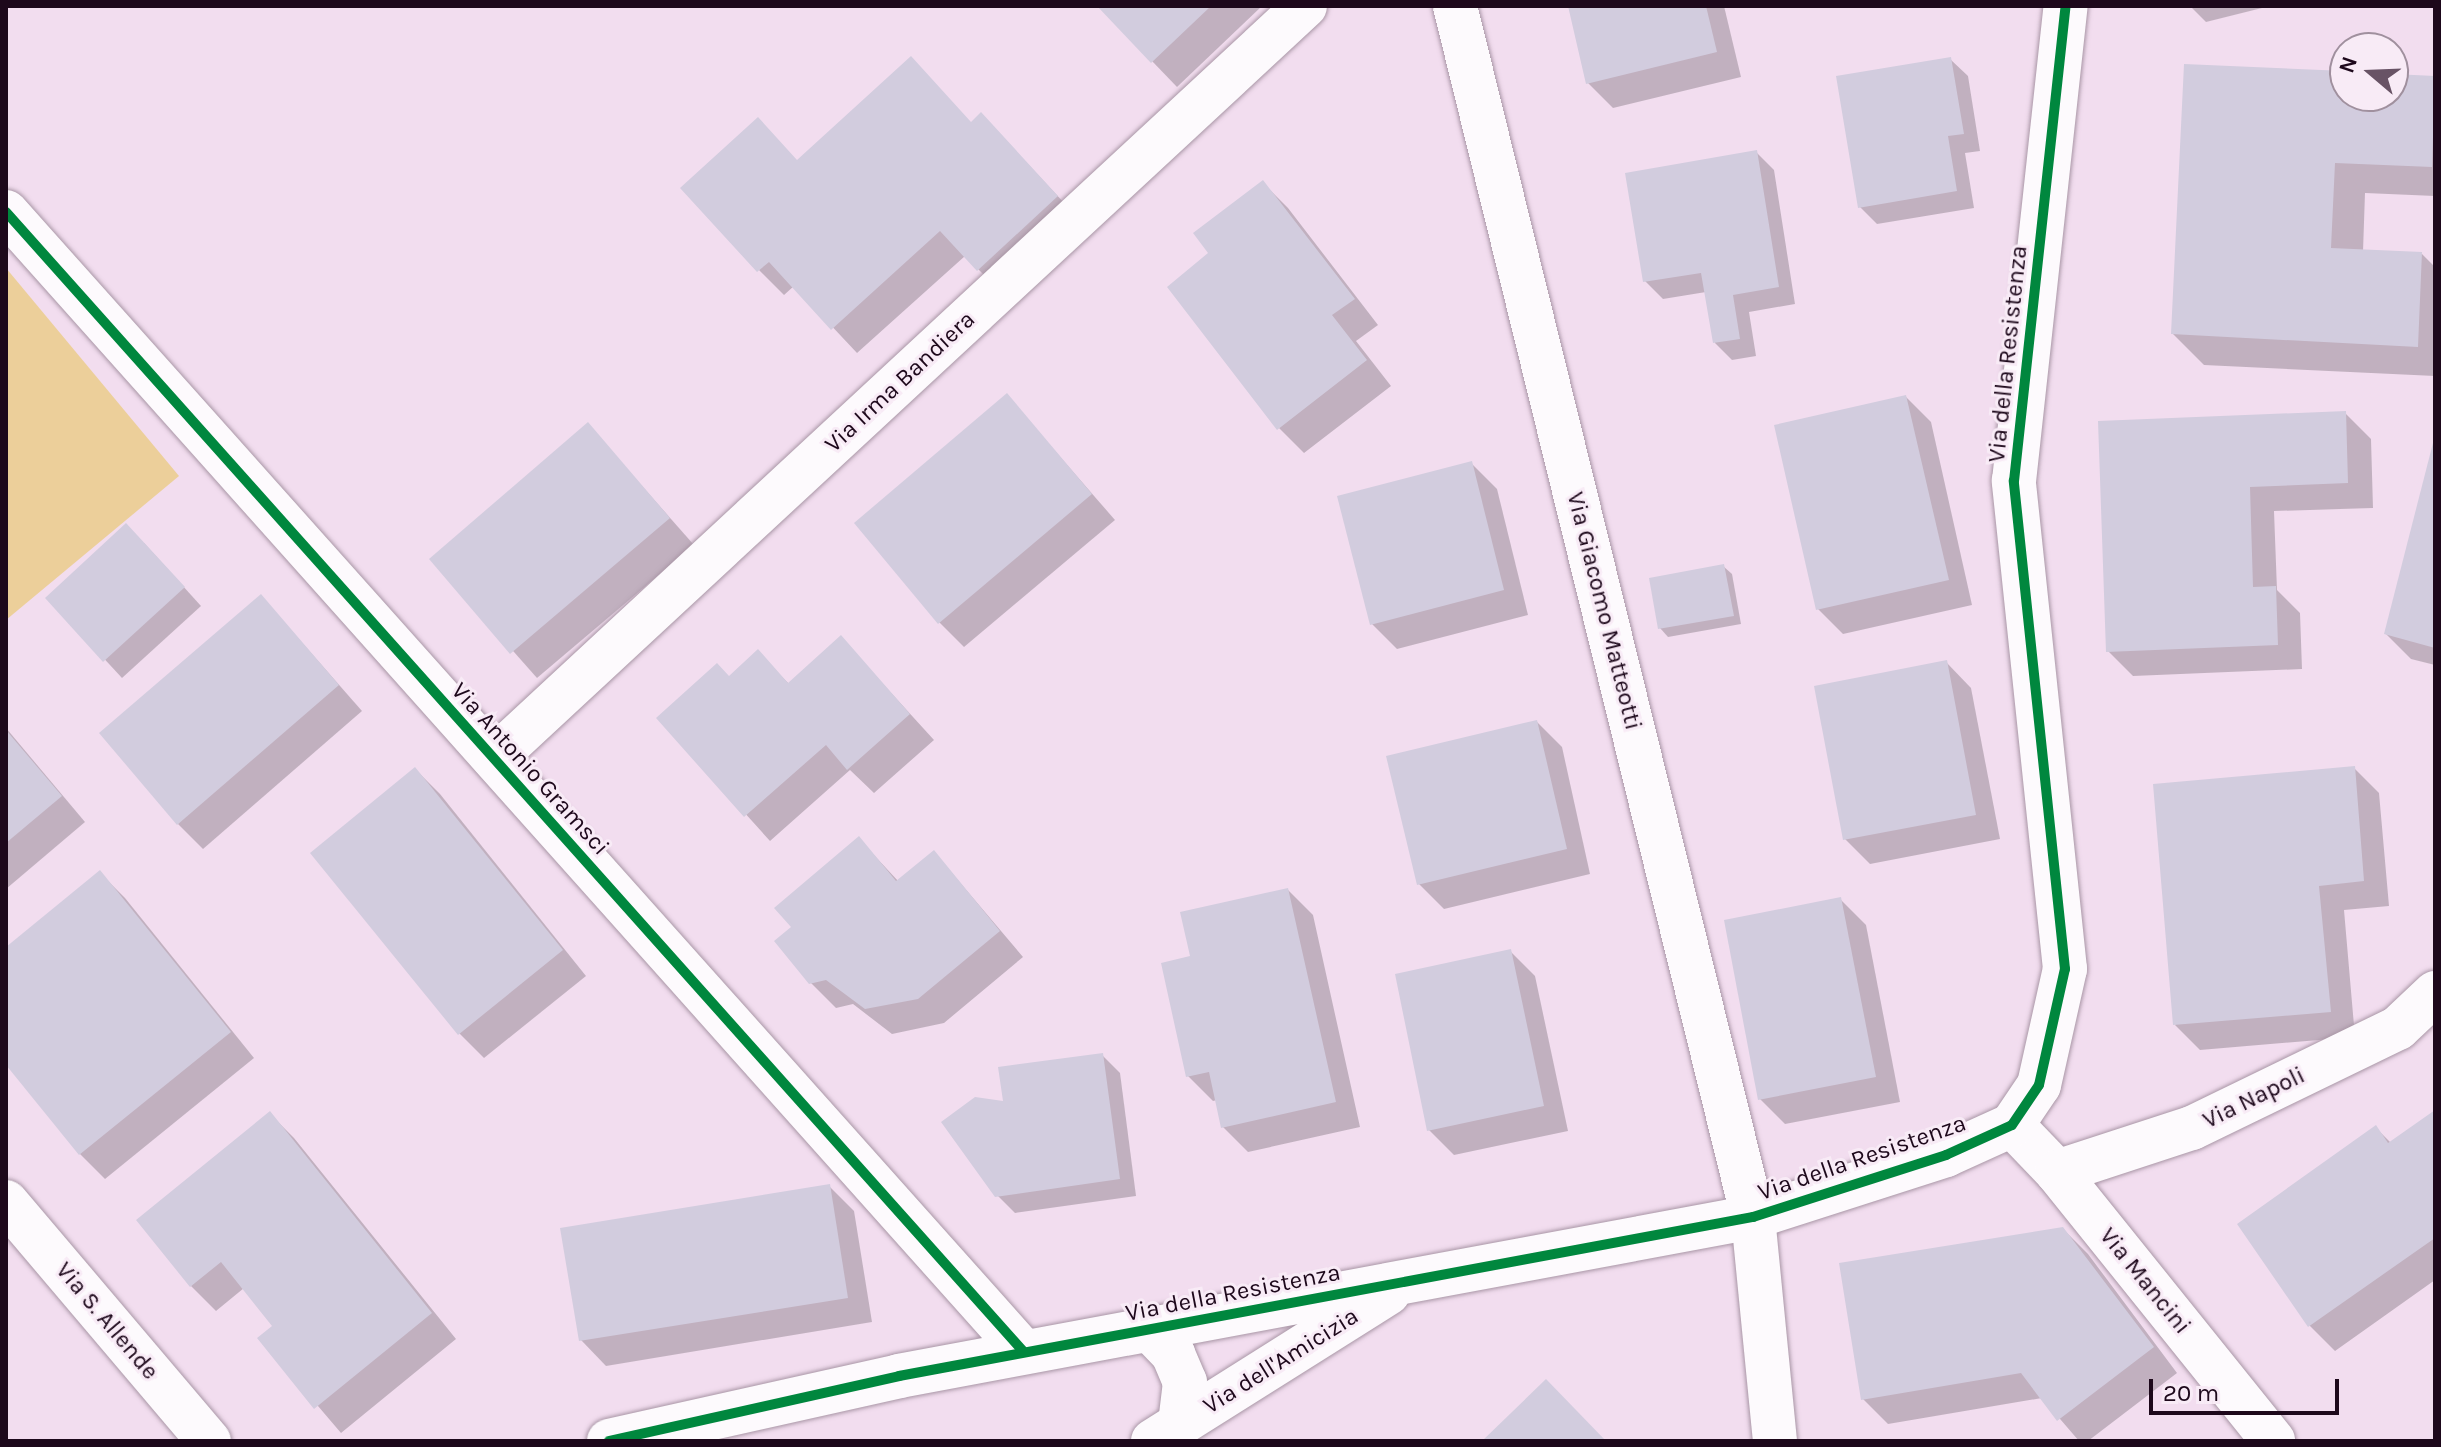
<!DOCTYPE html>
<html>
<head>
<meta charset="utf-8">
<style>
  body { margin:0 }
  #map { position:relative; width:2441px; height:1447px; overflow:hidden; background:#f2ddef; font-family:Karla,sans-serif }
  div>[style] { position:absolute }
  .green>* { inset:0; background:#eccf9a }
  .shadow>* { inset:0; background:#0003 }
  .building>* { inset:0; background:#d2ccde }
  .roads { filter:drop-shadow(0 0 2px #a996a6) drop-shadow(0 0 2px #a996a6) }
  .minor>* { height:44px; margin:-22px; padding:0 22px; transform-origin:22px; border-radius:22px; background:#fdfafd }
  .tertiary>* { height:44px; margin:-22px; padding:0 22px; transform-origin:22px; border-radius:22px; background:#fdfafd }
  .cycleway>* { height:10px; margin:-5px; padding:0 5px; transform-origin:5px; border-radius:5px; background:#00873e }
  span { translate:-50% -50%; white-space:nowrap; text-align:center; line-height:1.15; -webkit-text-stroke:6px #f8ebf6; paint-order:stroke }
  .street-label { font-size:24px; color:#1d081b }
  .frame { position:absolute; inset:0; border:8px solid #1d081b; pointer-events:none }
  .north { position:absolute; left:2329px; top:32px; width:80px; height:80px; box-sizing:border-box; background:#f8ebf6; border:2px solid #a0909e; border-radius:50%; rotate:289deg; font-size:22px; font-weight:700; line-height:32px; text-align:center; color:#1d081b }
  .north::after { content:''; display:block; margin:auto; width:28px; height:36px; background:#685365; clip-path:polygon(50% 0,100% 100%,50% 72%,0 100%) }
  .scale { position:absolute; left:2149px; top:1379px; width:190px; height:36px; box-sizing:border-box; border:4px solid #1d081b; border-top:0; padding-left:10px; font-size:24px; line-height:28px; white-space:nowrap; color:#1d081b; -webkit-text-stroke:6px #f8ebf6; paint-order:stroke }
</style>
</head>
<body>
<div id="map">
  <div class="green">
    <div style="clip-path:polygon(6px 268px,179px 476px,6px 620px)"></div>
  </div>
  <div class="shadow">
    <div style="clip-path:polygon(1099px 6px,1262px 6px,1177px 87px)"></div>
    <div style="clip-path:polygon(1570px 6px,1724px 6px,1741px 77px,1613px 108px,1588px 83px)"></div>
    <div style="clip-path:polygon(2190px 6px,2270px 6px,2206px 22px)"></div>
    <div style="clip-path:polygon(1950px 59px,1968px 76px,1980px 151px,1965px 153px,1974px 208px,1877px 224px,1860px 207px)"></div>
    <div style="clip-path:polygon(2345px 74px,2345px 96px,2393px 96px,2393px 76px,2435px 78px,2435px 196px,2365px 193px,2363px 252px,2422px 254px,2435px 267px,2435px 376px,2204px 365px,2173px 334px)"></div>
    <div style="clip-path:polygon(981px 114px,1082px 222px,1003px 294px,965px 256px,857px 353px,794px 286px,784px 295px,759px 270px,798px 162px,972px 124px)"></div>
    <div style="clip-path:polygon(1756px 152px,1774px 170px,1795px 304px,1749px 312px,1756px 356px,1732px 360px,1715px 343px,1706px 292px,1663px 299px,1645px 281px)"></div>
    <div style="clip-path:polygon(1263px 183px,1288px 208px,1378px 325px,1356px 341px,1391px 386px,1304px 453px,1279px 428px,1211px 254px)"></div>
    <div style="clip-path:polygon(1007px 396px,1115px 520px,964px 647px,939px 622px)"></div>
    <div style="clip-path:polygon(1906px 397px,1931px 422px,1972px 605px,1843px 634px,1818px 609px)"></div>
    <div style="clip-path:polygon(2346px 414px,2371px 439px,2373px 508px,2274px 511px,2277px 590px,2300px 613px,2302px 669px,2133px 676px,2108px 651px,2100px 423px)"></div>
    <div style="clip-path:polygon(588px 425px,694px 545px,537px 678px,432px 559px)"></div>
    <div style="clip-path:polygon(2435px 443px,2435px 665px,2411px 659px,2386px 634px)"></div>
    <div style="clip-path:polygon(1471px 463px,1497px 489px,1528px 615px,1397px 649px,1372px 624px)"></div>
    <div style="clip-path:polygon(144px 543px,201px 606px,122px 678px,48px 598px)"></div>
    <div style="clip-path:polygon(1723px 566px,1732px 574px,1741px 624px,1668px 637px,1660px 628px)"></div>
    <div style="clip-path:polygon(261px 596px,362px 711px,203px 849px,178px 824px)"></div>
    <div style="clip-path:polygon(841px 638px,934px 740px,874px 793px,850px 770px,770px 841px,659px 718px,729px 678px,758px 652px,789px 684px)"></div>
    <div style="clip-path:polygon(1946px 662px,1971px 688px,2000px 839px,1870px 864px,1845px 839px)"></div>
    <div style="clip-path:polygon(1537px 722px,1562px 747px,1590px 874px,1444px 909px,1419px 884px)"></div>
    <div style="clip-path:polygon(6px 728px,85px 822px,6px 889px)"></div>
    <div style="clip-path:polygon(2354px 768px,2379px 793px,2389px 906px,2344px 910px,2355px 1037px,2200px 1050px,2175px 1025px)"></div>
    <div style="clip-path:polygon(415px 769px,440px 794px,586px 976px,484px 1058px,459px 1033px)"></div>
    <div style="clip-path:polygon(859px 839px,899px 882px,934px 852px,1023px 957px,944px 1023px,892px 1034px,853px 1004px,836px 1008px,811px 983px,794px 928px)"></div>
    <div style="clip-path:polygon(100px 873px,125px 898px,254px 1058px,105px 1179px,80px 1154px,6px 1061px,6px 949px)"></div>
    <div style="clip-path:polygon(1288px 890px,1313px 915px,1360px 1127px,1248px 1152px,1223px 1127px,1217px 1100px,1213px 1101px,1188px 1076px,1192px 958px)"></div>
    <div style="clip-path:polygon(1841px 900px,1866px 925px,1900px 1102px,1785px 1124px,1760px 1099px)"></div>
    <div style="clip-path:polygon(1510px 951px,1535px 976px,1568px 1131px,1454px 1155px,1429px 1130px)"></div>
    <div style="clip-path:polygon(1102px 1055px,1120px 1073px,1136px 1196px,1015px 1213px,997px 1195px,1005px 1103px)"></div>
    <div style="clip-path:polygon(2435px 1112px,2435px 1280px,2335px 1351px,2310px 1326px,2239px 1224px,2375px 1127px,2391px 1143px)"></div>
    <div style="clip-path:polygon(269px 1113px,294px 1138px,456px 1339px,341px 1433px,260px 1338px,275px 1326px,244px 1288px,216px 1311px,191px 1286px)"></div>
    <div style="clip-path:polygon(829px 1186px,854px 1211px,872px 1322px,606px 1366px,581px 1340px)"></div>
    <div style="clip-path:polygon(2063px 1229px,2088px 1254px,2177px 1373px,2088px 1441px,2079px 1441px,2042px 1398px,1888px 1424px,1863px 1399px)"></div>
  </div>
  <div class="building">
    <div style="clip-path:polygon(1097px 6px,1211px 6px,1151px 63px)"></div>
    <div style="clip-path:polygon(1568px 6px,1706px 6px,1717px 52px,1586px 84px)"></div>
    <div style="clip-path:polygon(911px 56px,971px 122px,981px 112px,1058px 196px,977px 271px,940px 231px,831px 330px,769px 262px,757px 272px,680px 188px,758px 117px,797px 160px)"></div>
    <div style="clip-path:polygon(1951px 57px,1964px 134px,1948px 136px,1957px 191px,1858px 208px,1836px 76px)"></div>
    <div style="clip-path:polygon(2184px 64px,2345px 71px,2345px 96px,2393px 96px,2393px 74px,2435px 76px,2432px 167px,2335px 163px,2331px 248px,2422px 252px,2418px 347px,2171px 334px)"></div>
    <div style="clip-path:polygon(1757px 150px,1779px 287px,1733px 295px,1740px 339px,1713px 343px,1701px 273px,1643px 282px,1625px 173px)"></div>
    <div style="clip-path:polygon(1263px 180px,1355px 299px,1332px 315px,1367px 360px,1277px 430px,1167px 287px,1208px 253px,1193px 233px)"></div>
    <div style="clip-path:polygon(1007px 393px,1092px 494px,938px 624px,854px 523px)"></div>
    <div style="clip-path:polygon(1906px 395px,1949px 580px,1816px 610px,1774px 425px)"></div>
    <div style="clip-path:polygon(2346px 411px,2348px 483px,2250px 487px,2253px 587px,2276px 586px,2278px 645px,2106px 652px,2098px 421px)"></div>
    <div style="clip-path:polygon(588px 422px,670px 518px,510px 654px,429px 559px)"></div>
    <div style="clip-path:polygon(2434px 439px,2435px 439px,2435px 648px,2384px 634px)"></div>
    <div style="clip-path:polygon(1472px 461px,1504px 590px,1370px 625px,1337px 496px)"></div>
    <div style="clip-path:polygon(126px 523px,185px 587px,103px 662px,45px 598px)"></div>
    <div style="clip-path:polygon(1724px 564px,1734px 616px,1658px 629px,1649px 578px)"></div>
    <div style="clip-path:polygon(261px 594px,339px 685px,177px 825px,99px 733px)"></div>
    <div style="clip-path:polygon(841px 635px,910px 714px,847px 770px,826px 745px,744px 817px,656px 718px,717px 663px,729px 676px,758px 649px,788px 683px)"></div>
    <div style="clip-path:polygon(1947px 660px,1976px 815px,1843px 840px,1814px 686px)"></div>
    <div style="clip-path:polygon(1537px 720px,1567px 849px,1417px 885px,1386px 756px)"></div>
    <div style="clip-path:polygon(6px 730px,62px 796px,6px 843px)"></div>
    <div style="clip-path:polygon(2355px 766px,2364px 881px,2319px 886px,2331px 1012px,2173px 1025px,2153px 784px)"></div>
    <div style="clip-path:polygon(415px 767px,563px 950px,458px 1035px,310px 853px)"></div>
    <div style="clip-path:polygon(859px 836px,896px 881px,934px 850px,1000px 931px,918px 999px,865px 1009px,826px 980px,809px 984px,774px 941px,791px 927px,774px 908px)"></div>
    <div style="clip-path:polygon(100px 870px,231px 1032px,79px 1155px,6px 1065px,6px 947px)"></div>
    <div style="clip-path:polygon(1288px 888px,1336px 1102px,1221px 1128px,1209px 1072px,1186px 1077px,1161px 963px,1190px 956px,1180px 912px)"></div>
    <div style="clip-path:polygon(1841px 897px,1876px 1077px,1758px 1100px,1724px 920px)"></div>
    <div style="clip-path:polygon(1511px 949px,1544px 1106px,1427px 1131px,1395px 974px)"></div>
    <div style="clip-path:polygon(1103px 1053px,1120px 1179px,995px 1197px,941px 1122px,975px 1097px,1003px 1101px,998px 1067px)"></div>
    <div style="clip-path:polygon(2435px 1110px,2435px 1238px,2308px 1327px,2237px 1224px,2376px 1125px,2388px 1143px)"></div>
    <div style="clip-path:polygon(270px 1111px,432px 1313px,314px 1409px,257px 1338px,272px 1326px,221px 1262px,190px 1287px,136px 1220px)"></div>
    <div style="clip-path:polygon(830px 1184px,848px 1298px,579px 1341px,560px 1228px)"></div>
    <div style="clip-path:polygon(2063px 1227px,2154px 1347px,2057px 1421px,2021px 1373px,1861px 1400px,1839px 1263px)"></div>
    <div style="clip-path:polygon(1546px 1379px,1606px 1441px,1482px 1441px)"></div>
  </div>
  <div class="roads">
    <div class="minor">
      <div style="left:1455px;top:6px;width:1247px;rotate:76.18deg"></div>
      <div style="left:1753px;top:1217px;width:225px;rotate:84.4deg"></div>
      <div style="left:6px;top:212px;width:1528px;rotate:48.24deg"></div>
      <div style="left:494px;top:758px;width:1106px;rotate:-42.84deg"></div>
      <div style="left:2012px;top:1125px;width:65px;rotate:46.2deg"></div>
      <div style="left:2057px;top:1172px;width:345px;rotate:51.2deg"></div>
      <div style="left:2057px;top:1172px;width:142px;rotate:-18.1deg"></div>
      <div style="left:2192px;top:1128px;width:229px;rotate:-25.9deg"></div>
      <div style="left:2398px;top:1028px;width:51px;rotate:-43.4deg"></div>
      <div style="left:6px;top:1202px;width:314px;rotate:49.7deg"></div>
    </div>
    <div class="tertiary">
      <div style="left:1149px;top:1329px;width:35px;rotate:46deg"></div>
      <div style="left:1173px;top:1354px;width:30px;rotate:67deg"></div>
      <div style="left:1185px;top:1382px;width:42px;rotate:96.8deg"></div>
      <div style="left:609px;top:1441px;width:297px;rotate:-12.6deg"></div>
      <div style="left:899px;top:1376px;width:869px;rotate:-10.55deg"></div>
      <div style="left:1753px;top:1217px;width:203px;rotate:-17.8deg"></div>
      <div style="left:1946px;top:1155px;width:72px;rotate:-24.4deg"></div>
      <div style="left:2012px;top:1125px;width:48px;rotate:-56deg"></div>
      <div style="left:2039px;top:1085px;width:119px;rotate:-77.4deg"></div>
      <div style="left:2065px;top:969px;width:491px;rotate:-96deg"></div>
      <div style="left:2014px;top:481px;width:478px;rotate:-83.8deg"></div>
      <div style="left:1153px;top:1441px;width:278px;rotate:-32.2deg"></div>
    </div>
  </div>
  <div class="cycleway">
    <div style="left:6px;top:212px;width:1528px;rotate:48.24deg"></div>
    <div style="left:609px;top:1441px;width:297px;rotate:-12.6deg"></div>
    <div style="left:899px;top:1376px;width:869px;rotate:-10.55deg"></div>
    <div style="left:1753px;top:1217px;width:203px;rotate:-17.8deg"></div>
    <div style="left:1946px;top:1155px;width:72px;rotate:-24.4deg"></div>
    <div style="left:2012px;top:1125px;width:48px;rotate:-56deg"></div>
    <div style="left:2039px;top:1085px;width:119px;rotate:-77.4deg"></div>
    <div style="left:2065px;top:969px;width:491px;rotate:-96deg"></div>
    <div style="left:2014px;top:481px;width:478px;rotate:-83.8deg"></div>
  </div>
  <div class="street-label">
    <span style="left:2008px;top:354px;rotate:-84deg">Via della Resistenza</span>
    <span style="left:900px;top:382px;rotate:-43deg">Via Irma Bandiera</span>
    <span style="left:1604px;top:611px;rotate:76deg">Via Giacomo Matteotti</span>
    <span style="left:530px;top:769px;rotate:48deg">Via Antonio Gramsci</span>
    <span style="left:2254px;top:1098px;rotate:-26deg">Via Napoli</span>
    <span style="left:1862px;top:1158px;rotate:-19deg">Via della Resistenza</span>
    <span style="left:2145px;top:1281px;rotate:51deg">Via Mancini</span>
    <span style="left:1233px;top:1293px;rotate:-11deg">Via della Resistenza</span>
    <span style="left:107px;top:1321px;rotate:50deg">Via S. Allende</span>
    <span style="left:1281px;top:1361px;rotate:-32deg">Via dell'Amicizia</span>
  </div>
  <div class="frame"></div>
  <div class="north">N</div>
  <div class="scale">20 m</div>
</div>
</body>
</html>
